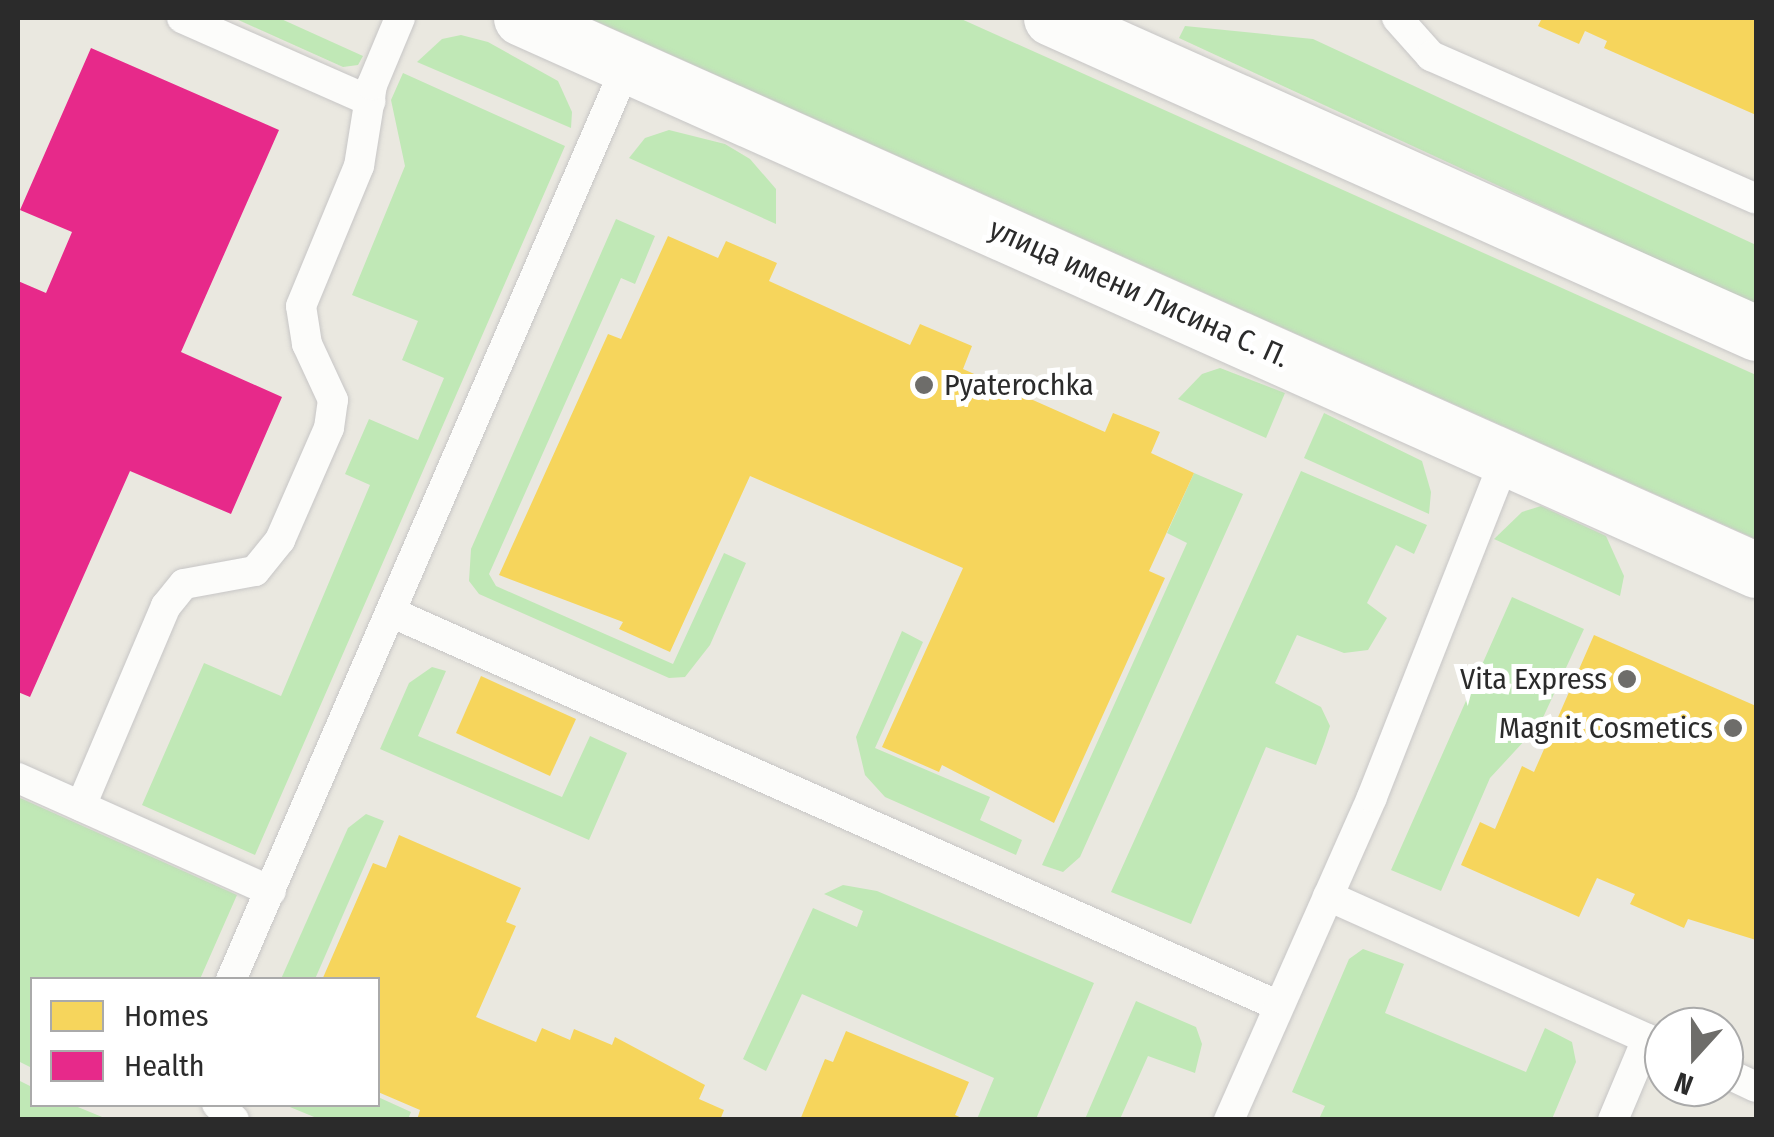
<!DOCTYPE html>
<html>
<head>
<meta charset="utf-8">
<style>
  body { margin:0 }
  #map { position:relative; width:1774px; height:1137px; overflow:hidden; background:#eae8e0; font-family:"Fira Sans Condensed",sans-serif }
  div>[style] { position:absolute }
  .green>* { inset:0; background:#c0e8b6 }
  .homes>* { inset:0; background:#f6d55c }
  .health>* { inset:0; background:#e7298a }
  .roads { filter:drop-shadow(0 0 2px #c7c6c6) drop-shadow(0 0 2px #c7c6c6) }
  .service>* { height:30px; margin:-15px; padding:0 15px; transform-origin:15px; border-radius:15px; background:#fcfcfa }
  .minor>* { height:55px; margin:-27.5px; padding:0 27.5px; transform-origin:27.5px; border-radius:27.5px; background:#fcfcfa }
  .dots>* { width:28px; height:28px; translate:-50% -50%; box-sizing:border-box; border:5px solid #fff; border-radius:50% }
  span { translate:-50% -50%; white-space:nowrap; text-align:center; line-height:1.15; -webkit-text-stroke:10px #fff; paint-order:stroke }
  .street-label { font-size:30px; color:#2b2b2b }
  .poi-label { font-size:30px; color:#2b2b2b }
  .left { translate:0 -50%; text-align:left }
  .right { translate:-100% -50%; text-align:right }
  .frame { position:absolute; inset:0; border:20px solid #2b2b2b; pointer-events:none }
  .legend { position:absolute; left:30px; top:977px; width:350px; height:130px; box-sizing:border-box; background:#fff; border:2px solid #aaa; margin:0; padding:12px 18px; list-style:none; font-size:30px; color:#2b2b2b }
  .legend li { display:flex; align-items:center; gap:20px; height:50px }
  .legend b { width:50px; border:2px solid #aaa }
  .north { position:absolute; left:1644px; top:1007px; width:100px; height:100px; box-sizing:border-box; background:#fff; border:2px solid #aaa; border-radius:50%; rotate:201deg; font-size:28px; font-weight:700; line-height:40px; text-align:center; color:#2b2b2b }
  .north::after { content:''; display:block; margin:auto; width:35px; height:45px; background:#6e6d6a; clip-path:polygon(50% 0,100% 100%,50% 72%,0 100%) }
</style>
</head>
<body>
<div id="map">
  <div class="green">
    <div style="clip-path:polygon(234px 18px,279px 18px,363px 56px,358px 65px,343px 67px)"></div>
    <div style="clip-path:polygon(589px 18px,959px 18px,1756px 375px,1756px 539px)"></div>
    <div style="clip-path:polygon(1185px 26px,1313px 39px,1756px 245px,1756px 305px,1179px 38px)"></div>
    <div style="clip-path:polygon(461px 35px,488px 42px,558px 81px,572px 112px,571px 128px,417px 62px,442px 39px)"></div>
    <div style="clip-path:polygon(403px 73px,565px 146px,255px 855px,142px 805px,204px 663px,281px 696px,370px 485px,345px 474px,369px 419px,418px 440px,444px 378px,402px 360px,418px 321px,352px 295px,405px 166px,391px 100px)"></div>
    <div style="clip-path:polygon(669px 130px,725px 144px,750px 159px,776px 189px,776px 224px,629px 158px,645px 138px)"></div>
    <div style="clip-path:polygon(616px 219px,655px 236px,635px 284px,621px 278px,489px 574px,496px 586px,673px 664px,724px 553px,746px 563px,710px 645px,685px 677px,669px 678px,479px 594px,469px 581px,471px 549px)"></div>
    <div style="clip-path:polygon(1220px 368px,1285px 393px,1266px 438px,1178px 399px,1202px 374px)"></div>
    <div style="clip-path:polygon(1324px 413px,1422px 461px,1431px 492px,1429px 514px,1304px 458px)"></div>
    <div style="clip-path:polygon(1301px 471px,1427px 525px,1414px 554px,1396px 545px,1367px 603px,1387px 618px,1368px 650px,1344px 653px,1297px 635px,1275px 683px,1321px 707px,1330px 726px,1324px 744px,1316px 765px,1266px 747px,1191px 924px,1111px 892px)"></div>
    <div style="clip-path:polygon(1194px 473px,1243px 494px,1080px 857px,1063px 872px,1042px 865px,1187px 543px,1167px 533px)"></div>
    <div style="clip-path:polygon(1541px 506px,1606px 536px,1624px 576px,1620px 596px,1494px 539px,1522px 512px)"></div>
    <div style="clip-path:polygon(1512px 597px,1584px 629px,1540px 724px,1490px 778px,1441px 891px,1391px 870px)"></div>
    <div style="clip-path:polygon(902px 631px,923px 642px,875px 748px,990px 797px,980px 820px,1022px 840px,1016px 855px,885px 797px,865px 775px,856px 737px)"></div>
    <div style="clip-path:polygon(432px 667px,446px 671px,418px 736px,562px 797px,590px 736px,627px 753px,589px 840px,380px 749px,409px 683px)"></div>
    <div style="clip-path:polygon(18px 797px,237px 895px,200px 979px,32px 980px,32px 1068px,18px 1061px)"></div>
    <div style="clip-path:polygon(366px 814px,384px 821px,315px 979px,281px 979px,348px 828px)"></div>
    <div style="clip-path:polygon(843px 885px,877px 891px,1094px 983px,1036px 1119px,977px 1119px,994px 1078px,802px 994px,766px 1071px,743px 1059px,813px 908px,857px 927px,863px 911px,824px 894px)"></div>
    <div style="clip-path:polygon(1363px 949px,1404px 964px,1385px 1013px,1526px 1072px,1545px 1028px,1572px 1042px,1576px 1062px,1552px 1119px,1319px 1119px,1325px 1106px,1292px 1092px,1349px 959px)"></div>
    <div style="clip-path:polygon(1136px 1001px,1196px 1027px,1202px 1044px,1195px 1073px,1148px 1056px,1120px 1119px,1085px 1119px)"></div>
    <div style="clip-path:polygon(18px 1080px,32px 1087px,32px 1104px,73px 1105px,107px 1119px,18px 1119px)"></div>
    <div style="clip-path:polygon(378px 1097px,411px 1112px,408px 1119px,319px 1119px,285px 1105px,378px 1104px)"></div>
  </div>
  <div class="homes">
    <div style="clip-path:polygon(1542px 18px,1756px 18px,1756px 115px,1604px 48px,1607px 41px,1585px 31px,1579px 44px,1538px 26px)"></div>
    <div style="clip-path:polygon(668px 236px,718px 258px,726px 241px,777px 263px,769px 281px,910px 345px,920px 324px,972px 346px,963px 369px,1105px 432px,1113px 413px,1160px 432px,1151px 453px,1194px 473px,1149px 571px,1165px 578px,1054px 823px,942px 765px,939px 772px,882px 747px,963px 568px,750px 476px,670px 652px,619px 629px,623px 622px,499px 575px,608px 334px,621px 339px)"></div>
    <div style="clip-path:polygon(1594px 635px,1756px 706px,1756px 940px,1688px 919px,1684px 928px,1630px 904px,1635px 894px,1597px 878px,1579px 917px,1461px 865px,1480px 822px,1495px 829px,1522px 766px,1534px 772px)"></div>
    <div style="clip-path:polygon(481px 676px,576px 719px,550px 776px,456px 733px)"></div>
    <div style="clip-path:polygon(399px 835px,521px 888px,506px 922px,516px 926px,476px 1017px,536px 1042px,542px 1028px,570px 1040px,574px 1029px,612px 1045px,615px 1037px,705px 1085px,699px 1099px,724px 1110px,720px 1120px,417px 1120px,420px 1110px,378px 1092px,378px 980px,322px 980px,373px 863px,386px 868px)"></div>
    <div style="clip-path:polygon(846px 1031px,969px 1082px,955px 1115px,966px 1120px,800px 1120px,825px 1059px,833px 1062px)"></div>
  </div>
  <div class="health">
    <div style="clip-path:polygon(91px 48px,279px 130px,181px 352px,282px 397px,231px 514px,130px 471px,30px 697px,18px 692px,18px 281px,46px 293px,72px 232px,20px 210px)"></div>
  </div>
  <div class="roads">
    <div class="service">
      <div style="left:182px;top:18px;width:206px;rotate:23.8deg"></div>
      <div style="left:1397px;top:18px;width:51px;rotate:48.2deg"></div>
      <div style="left:1431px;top:56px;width:355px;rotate:23.7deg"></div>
      <div style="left:395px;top:614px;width:967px;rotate:23.91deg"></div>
      <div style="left:18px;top:778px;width:277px;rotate:24.1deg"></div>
      <div style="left:81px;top:806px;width:217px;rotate:-67deg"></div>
      <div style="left:166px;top:606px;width:28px;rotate:-51deg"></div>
      <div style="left:184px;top:584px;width:72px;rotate:-10.4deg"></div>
      <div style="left:255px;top:571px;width:40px;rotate:-51deg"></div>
      <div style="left:280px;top:540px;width:122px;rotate:-66.4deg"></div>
      <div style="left:329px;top:428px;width:28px;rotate:-82deg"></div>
      <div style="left:333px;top:400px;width:62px;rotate:-114.9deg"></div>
      <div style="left:307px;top:344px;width:38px;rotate:-99deg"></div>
      <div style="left:301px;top:306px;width:152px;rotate:-67.5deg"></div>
      <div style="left:359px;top:166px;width:82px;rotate:-80.9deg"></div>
      <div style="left:372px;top:85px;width:73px;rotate:-67.3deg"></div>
      <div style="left:1328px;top:896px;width:368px;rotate:24.1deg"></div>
      <div style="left:231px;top:980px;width:997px;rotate:-66.6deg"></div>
      <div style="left:1724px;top:1072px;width:35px;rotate:25deg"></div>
      <div style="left:217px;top:1104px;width:23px;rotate:43deg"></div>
      <div style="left:1229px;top:1120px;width:353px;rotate:-66.1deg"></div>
      <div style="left:1372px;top:797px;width:363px;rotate:-68.5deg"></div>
      <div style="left:1613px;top:1120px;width:88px;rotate:-67.2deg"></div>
    </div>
    <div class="minor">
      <div style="left:521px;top:18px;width:1353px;rotate:24.08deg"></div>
      <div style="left:1051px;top:18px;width:772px;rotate:24.08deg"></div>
    </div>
  </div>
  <div class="dots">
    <div style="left:924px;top:385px;background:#6e6d6a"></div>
    <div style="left:1627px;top:679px;background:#6e6d6a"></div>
    <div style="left:1733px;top:728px;background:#6e6d6a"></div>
  </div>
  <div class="street-label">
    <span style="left:1139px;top:293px;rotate:24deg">улица имени Лисина С. П.</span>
  </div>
  <div class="poi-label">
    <span class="left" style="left:944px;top:385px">Pyaterochka</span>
    <span class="right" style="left:1607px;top:679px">Vita Express</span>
    <span class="right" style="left:1713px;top:728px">Magnit Cosmetics</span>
  </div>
  <div class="frame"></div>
  <ul class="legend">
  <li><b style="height:28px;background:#f6d55c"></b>Homes</li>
  <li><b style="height:28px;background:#e7298a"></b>Health</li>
  </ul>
  <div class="north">N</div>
</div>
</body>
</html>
